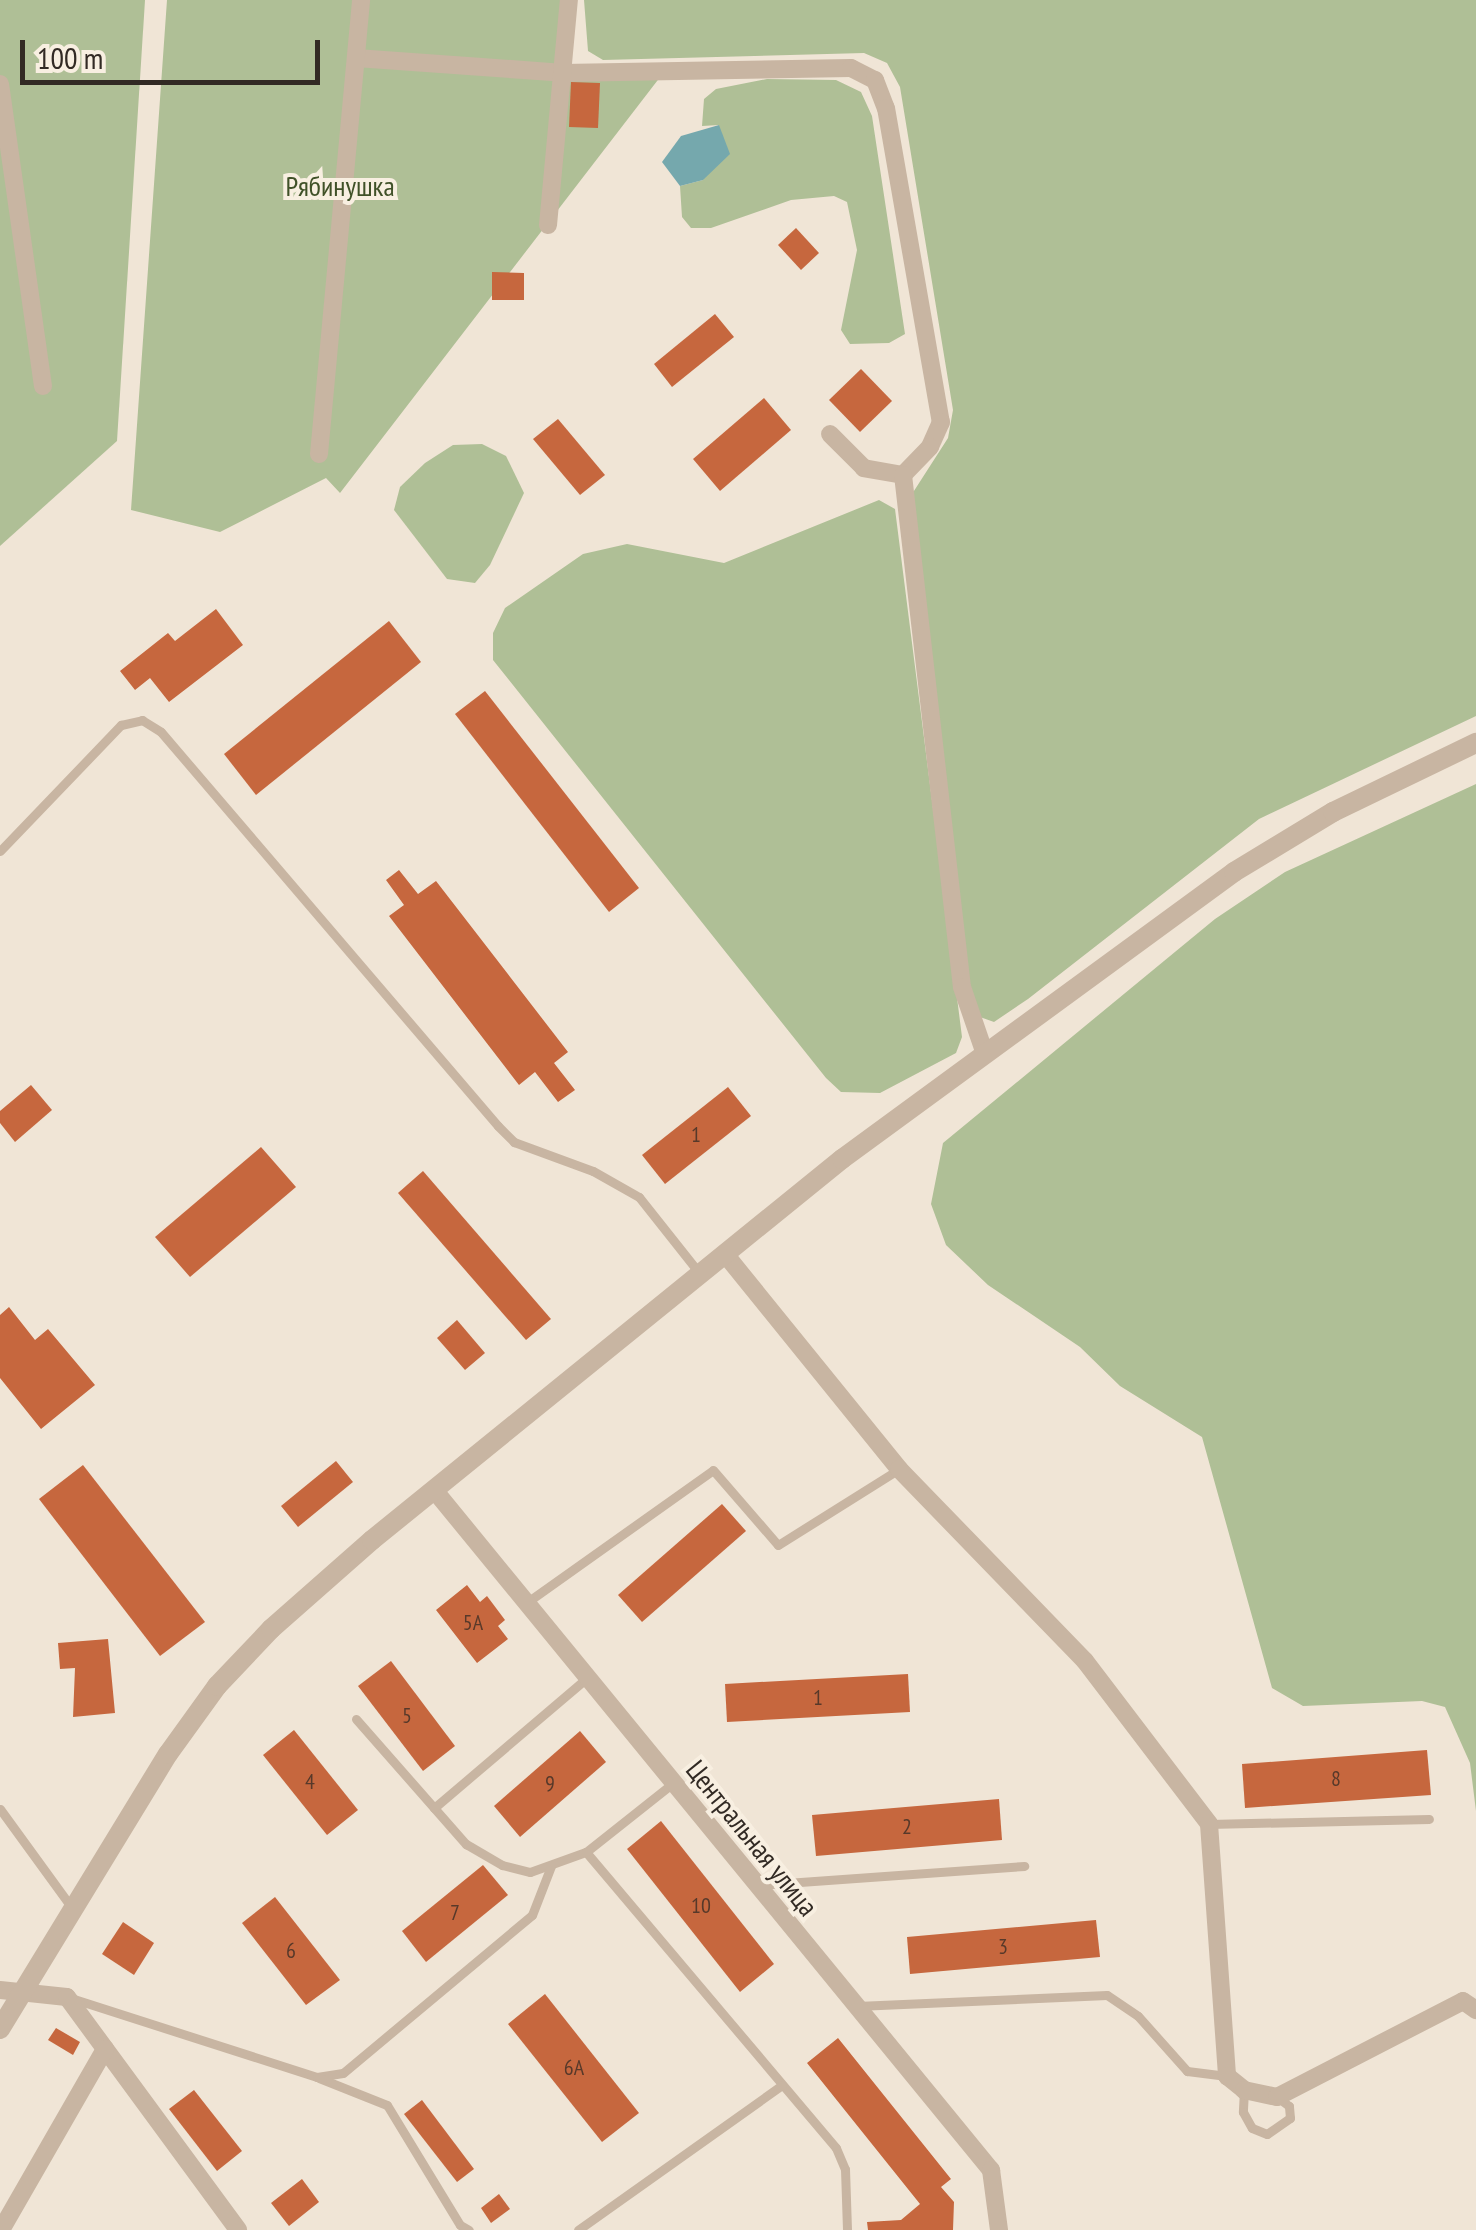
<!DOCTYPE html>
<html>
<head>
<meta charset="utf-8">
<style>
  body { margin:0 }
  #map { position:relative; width:1476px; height:2230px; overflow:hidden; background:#f0e5d6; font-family:"PT Sans Narrow",sans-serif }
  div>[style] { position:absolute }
  .green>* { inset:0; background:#afbf96 }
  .water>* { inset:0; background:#75a8ad }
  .building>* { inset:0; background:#c6673e }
  .service>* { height:9px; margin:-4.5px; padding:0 4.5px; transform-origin:4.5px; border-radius:4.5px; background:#c8b5a2 }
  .minor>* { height:18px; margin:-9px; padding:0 9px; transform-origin:9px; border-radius:9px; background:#c8b5a2 }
  .tertiary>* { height:20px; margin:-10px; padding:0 10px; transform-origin:10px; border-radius:10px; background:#c8b5a2 }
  span { translate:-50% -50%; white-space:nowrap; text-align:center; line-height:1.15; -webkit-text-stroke:8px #f8efe1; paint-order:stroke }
  .number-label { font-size:22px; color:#57392a }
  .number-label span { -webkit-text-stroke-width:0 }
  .park-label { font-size:28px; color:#405128 }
  .street-label { font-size:28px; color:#322a24 }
  .scale { position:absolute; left:20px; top:40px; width:300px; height:45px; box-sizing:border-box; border:5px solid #322a24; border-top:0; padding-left:12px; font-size:30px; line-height:35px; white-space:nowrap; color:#322a24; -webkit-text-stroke:8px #f8efe1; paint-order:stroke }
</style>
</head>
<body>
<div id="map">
  <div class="green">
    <div style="clip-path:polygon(0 0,145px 0,117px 441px,0 546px)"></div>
    <div style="clip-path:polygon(167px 0,569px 0,563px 73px,664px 72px,340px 493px,326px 478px,220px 532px,131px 510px)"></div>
    <div style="clip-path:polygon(584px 0,1476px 0,1476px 716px,1259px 819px,1028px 999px,994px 1022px,980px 1017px,967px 985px,912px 494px,948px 438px,953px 410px,900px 87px,887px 63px,864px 53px,603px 60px,588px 51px)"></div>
    <div style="clip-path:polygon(767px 79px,836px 80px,861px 92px,872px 116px,905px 334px,889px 343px,850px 344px,841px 330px,857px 250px,847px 202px,834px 196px,791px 200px,711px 228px,691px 228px,682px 217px,680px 186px,703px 180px,719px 125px,702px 126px,704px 99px,716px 89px)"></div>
    <div style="clip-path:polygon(482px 444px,506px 456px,524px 493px,490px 565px,475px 583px,447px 579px,394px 510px,400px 487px,425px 463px,453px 445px)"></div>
    <div style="clip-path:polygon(879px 500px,895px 509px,962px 1037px,956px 1053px,880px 1093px,841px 1092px,826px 1078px,493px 660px,493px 633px,505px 608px,583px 554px,627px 544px,724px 563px)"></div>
    <div style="clip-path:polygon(1476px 784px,1476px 1811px,1470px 1763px,1445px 1707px,1422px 1701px,1303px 1706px,1272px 1688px,1202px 1437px,1120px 1386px,1080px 1347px,988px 1285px,946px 1245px,931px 1204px,943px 1143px,1215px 919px,1285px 872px)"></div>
  </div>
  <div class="water">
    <div style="clip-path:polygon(719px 125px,730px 154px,703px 180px,680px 186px,662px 162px,681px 136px)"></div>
  </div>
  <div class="building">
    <div style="clip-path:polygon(571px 82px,600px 83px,598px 128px,569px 127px)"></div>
    <div style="clip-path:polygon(796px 228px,819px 253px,801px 270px,778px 245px)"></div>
    <div style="clip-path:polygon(492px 272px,524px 273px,524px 300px,492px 300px)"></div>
    <div style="clip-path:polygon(715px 314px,734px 337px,672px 387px,654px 364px)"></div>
    <div style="clip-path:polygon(861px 369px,892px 401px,860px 432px,829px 400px)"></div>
    <div style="clip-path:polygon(764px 398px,791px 430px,720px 491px,693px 459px)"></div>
    <div style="clip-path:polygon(558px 419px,605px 475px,580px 495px,533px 439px)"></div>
    <div style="clip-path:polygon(216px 609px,243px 645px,169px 702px,150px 678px,135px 690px,120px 671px,168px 633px,175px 641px)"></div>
    <div style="clip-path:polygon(389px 621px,421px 662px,256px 795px,224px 754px)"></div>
    <div style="clip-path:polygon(485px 691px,639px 888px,609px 912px,455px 714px)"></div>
    <div style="clip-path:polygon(399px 870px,418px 894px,436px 881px,568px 1052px,554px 1063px,575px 1090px,558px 1102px,535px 1072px,519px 1085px,389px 916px,404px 905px,386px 880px)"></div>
    <div style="clip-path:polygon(31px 1085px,52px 1110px,15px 1142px,0 1123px,0 1111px)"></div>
    <div style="clip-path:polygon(728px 1087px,751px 1116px,665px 1184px,642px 1155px)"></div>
    <div style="clip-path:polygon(261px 1147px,296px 1187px,190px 1277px,155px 1237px)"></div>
    <div style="clip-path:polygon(423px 1171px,551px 1319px,526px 1340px,398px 1193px)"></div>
    <div style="clip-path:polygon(9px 1307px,35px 1340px,48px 1329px,95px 1385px,41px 1429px,0 1378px,0 1315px)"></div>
    <div style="clip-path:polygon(457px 1320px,485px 1353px,465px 1370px,437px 1338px)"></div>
    <div style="clip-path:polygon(336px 1461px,353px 1482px,298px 1527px,281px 1506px)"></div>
    <div style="clip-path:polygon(83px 1465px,205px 1622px,160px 1656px,39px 1499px)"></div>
    <div style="clip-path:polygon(722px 1504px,746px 1531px,642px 1622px,618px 1595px)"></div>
    <div style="clip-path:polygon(467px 1585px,480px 1602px,487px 1596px,505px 1620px,498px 1626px,508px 1639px,477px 1663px,436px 1610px)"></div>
    <div style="clip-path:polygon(108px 1639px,115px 1713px,73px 1717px,75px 1668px,60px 1669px,58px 1643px)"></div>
    <div style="clip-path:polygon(391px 1661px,455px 1746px,423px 1771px,358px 1686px)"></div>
    <div style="clip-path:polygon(908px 1674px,910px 1712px,727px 1722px,725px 1684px)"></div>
    <div style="clip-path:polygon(294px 1730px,358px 1810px,327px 1835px,263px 1755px)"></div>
    <div style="clip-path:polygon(580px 1731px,606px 1762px,520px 1837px,494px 1806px)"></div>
    <div style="clip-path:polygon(1427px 1750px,1431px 1795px,1245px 1808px,1242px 1764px)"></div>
    <div style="clip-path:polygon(999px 1799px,1002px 1840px,816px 1856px,812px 1815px)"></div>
    <div style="clip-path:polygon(661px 1821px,774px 1964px,740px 1992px,627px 1849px)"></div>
    <div style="clip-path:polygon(483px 1865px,508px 1895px,426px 1962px,402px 1931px)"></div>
    <div style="clip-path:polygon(275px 1897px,340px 1980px,306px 2005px,242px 1923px)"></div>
    <div style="clip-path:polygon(1096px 1920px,1100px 1957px,910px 1974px,907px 1937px)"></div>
    <div style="clip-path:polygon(123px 1922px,154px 1943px,134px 1975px,102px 1954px)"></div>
    <div style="clip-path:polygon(545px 1994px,639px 2113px,602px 2142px,508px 2024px)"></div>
    <div style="clip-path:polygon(56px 2028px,80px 2042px,73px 2055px,48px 2040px)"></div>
    <div style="clip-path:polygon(838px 2038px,951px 2179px,941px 2187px,954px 2202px,953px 2230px,868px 2230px,867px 2222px,901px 2220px,920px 2204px,807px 2063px)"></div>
    <div style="clip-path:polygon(194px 2090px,242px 2151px,217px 2171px,169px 2109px)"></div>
    <div style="clip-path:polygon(422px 2100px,474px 2169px,457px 2182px,404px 2114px)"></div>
    <div style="clip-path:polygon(302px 2179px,319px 2202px,289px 2226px,271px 2203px)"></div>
    <div style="clip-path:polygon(499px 2194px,510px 2209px,491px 2223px,481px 2208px)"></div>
  </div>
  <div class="service">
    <div style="left:0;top:851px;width:175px;rotate:-46.2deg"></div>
    <div style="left:121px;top:725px;width:22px;rotate:-13deg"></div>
    <div style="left:142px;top:720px;width:22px;rotate:32deg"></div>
    <div style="left:161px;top:732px;width:518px;rotate:49.46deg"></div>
    <div style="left:498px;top:1126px;width:23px;rotate:45deg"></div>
    <div style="left:514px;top:1142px;width:84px;rotate:20.2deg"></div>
    <div style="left:593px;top:1171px;width:53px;rotate:29.5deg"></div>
    <div style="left:639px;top:1197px;width:98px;rotate:51.6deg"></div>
    <div style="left:526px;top:1603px;width:229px;rotate:-35.4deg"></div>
    <div style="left:713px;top:1470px;width:99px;rotate:49.1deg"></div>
    <div style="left:778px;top:1545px;width:143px;rotate:-32.1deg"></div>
    <div style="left:356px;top:1719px;width:167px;rotate:48.7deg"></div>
    <div style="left:466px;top:1844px;width:42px;rotate:30.3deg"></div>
    <div style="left:502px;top:1865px;width:29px;rotate:14deg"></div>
    <div style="left:530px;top:1872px;width:59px;rotate:-19.7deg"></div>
    <div style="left:586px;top:1852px;width:387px;rotate:49.8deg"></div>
    <div style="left:836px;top:2148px;width:23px;rotate:67deg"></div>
    <div style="left:845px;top:2169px;width:61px;rotate:88.1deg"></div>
    <div style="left:434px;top:1808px;width:201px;rotate:-40.4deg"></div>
    <div style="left:0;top:1809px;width:122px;rotate:54deg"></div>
    <div style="left:1209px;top:1824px;width:220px;rotate:-1.3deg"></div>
    <div style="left:586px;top:1852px;width:111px;rotate:-38.4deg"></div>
    <div style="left:758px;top:1885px;width:267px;rotate:-4.1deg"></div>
    <div style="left:74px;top:1999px;width:255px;rotate:17.8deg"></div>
    <div style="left:317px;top:2077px;width:26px;rotate:-9deg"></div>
    <div style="left:343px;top:2073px;width:246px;rotate:-39.9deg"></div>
    <div style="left:532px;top:1915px;width:53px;rotate:-68.8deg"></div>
    <div style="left:857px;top:2006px;width:250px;rotate:-2.5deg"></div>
    <div style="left:1107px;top:1995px;width:37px;rotate:34deg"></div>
    <div style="left:1138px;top:2016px;width:74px;rotate:48.3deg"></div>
    <div style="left:1187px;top:2071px;width:40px;rotate:7.1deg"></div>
    <div style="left:319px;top:2078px;width:73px;rotate:21.7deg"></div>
    <div style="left:387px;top:2105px;width:140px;rotate:58.7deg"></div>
    <div style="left:460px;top:2225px;width:10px;rotate:29deg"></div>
    <div style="left:1244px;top:2090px;width:22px;rotate:93deg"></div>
    <div style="left:1243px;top:2112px;width:18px;rotate:61deg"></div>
    <div style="left:1252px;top:2128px;width:16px;rotate:22deg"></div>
    <div style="left:1267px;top:2134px;width:28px;rotate:-35deg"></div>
    <div style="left:1290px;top:2118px;width:12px;rotate:-95deg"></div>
    <div style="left:1289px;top:2106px;width:15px;rotate:-143deg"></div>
    <div style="left:578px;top:2230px;width:250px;rotate:-35.4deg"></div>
  </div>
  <div class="minor">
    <div style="left:356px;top:58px;width:208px;rotate:4.1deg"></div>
    <div style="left:563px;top:73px;width:288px;rotate:-1deg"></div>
    <div style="left:851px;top:68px;width:27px;rotate:27deg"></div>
    <div style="left:875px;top:80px;width:30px;rotate:69deg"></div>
    <div style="left:886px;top:108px;width:319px;rotate:80.1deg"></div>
    <div style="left:941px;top:422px;width:27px;rotate:114deg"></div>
    <div style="left:930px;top:447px;width:39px;rotate:134deg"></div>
    <div style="left:903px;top:475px;width:40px;rotate:-170deg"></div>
    <div style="left:864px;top:468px;width:48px;rotate:-135deg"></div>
    <div style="left:0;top:84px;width:305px;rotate:81.9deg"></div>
    <div style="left:548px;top:225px;width:226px;rotate:-84.7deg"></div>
    <div style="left:319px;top:454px;width:456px;rotate:-84.7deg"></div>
    <div style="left:903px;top:475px;width:515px;rotate:83.43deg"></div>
    <div style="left:962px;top:987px;width:71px;rotate:71.1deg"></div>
    <div style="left:725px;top:1254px;width:277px;rotate:51deg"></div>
    <div style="left:899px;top:1469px;width:267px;rotate:45.9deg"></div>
    <div style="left:1085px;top:1661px;width:205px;rotate:52.7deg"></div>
    <div style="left:1209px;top:1824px;width:253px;rotate:85.9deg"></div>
    <div style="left:1227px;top:2076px;width:22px;rotate:39deg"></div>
    <div style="left:1244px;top:2090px;width:34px;rotate:12deg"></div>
    <div style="left:1277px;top:2097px;width:209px;rotate:-27.3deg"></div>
    <div style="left:1463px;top:2001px;width:16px;rotate:35deg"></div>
    <div style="left:435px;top:1491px;width:878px;rotate:50.69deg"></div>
    <div style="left:991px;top:2170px;width:61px;rotate:82.4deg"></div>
    <div style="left:0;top:1990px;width:67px;rotate:6deg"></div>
    <div style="left:67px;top:1997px;width:289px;rotate:53.7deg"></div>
    <div style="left:1px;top:2230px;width:209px;rotate:-60.1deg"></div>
  </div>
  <div class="tertiary">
    <div style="left:0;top:2029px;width:322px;rotate:-58.6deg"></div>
    <div style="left:168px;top:1754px;width:84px;rotate:-54.2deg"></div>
    <div style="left:217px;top:1686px;width:79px;rotate:-46.5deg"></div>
    <div style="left:271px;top:1629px;width:135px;rotate:-41.4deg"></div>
    <div style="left:372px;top:1540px;width:605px;rotate:-39.03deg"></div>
    <div style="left:842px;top:1159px;width:486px;rotate:-36.2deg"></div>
    <div style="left:1234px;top:872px;width:116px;rotate:-31.2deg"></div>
    <div style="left:1333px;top:812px;width:159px;rotate:-25.8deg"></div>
  </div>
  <div class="number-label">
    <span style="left:696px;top:1135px">1</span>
    <span style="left:473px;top:1623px">5А</span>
    <span style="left:818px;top:1698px">1</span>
    <span style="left:407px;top:1716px">5</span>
    <span style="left:1336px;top:1779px">8</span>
    <span style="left:310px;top:1782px">4</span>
    <span style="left:550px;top:1784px">9</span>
    <span style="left:907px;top:1827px">2</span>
    <span style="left:701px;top:1906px">10</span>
    <span style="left:455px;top:1913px">7</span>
    <span style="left:1003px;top:1947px">3</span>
    <span style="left:291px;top:1951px">6</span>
    <span style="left:574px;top:2068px">6А</span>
  </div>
  <div class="park-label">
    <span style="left:340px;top:186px">Рябинушка</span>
  </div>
  <div class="street-label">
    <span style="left:752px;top:1838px;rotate:51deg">Центральная улица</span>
  </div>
  <div class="scale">100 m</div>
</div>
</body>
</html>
